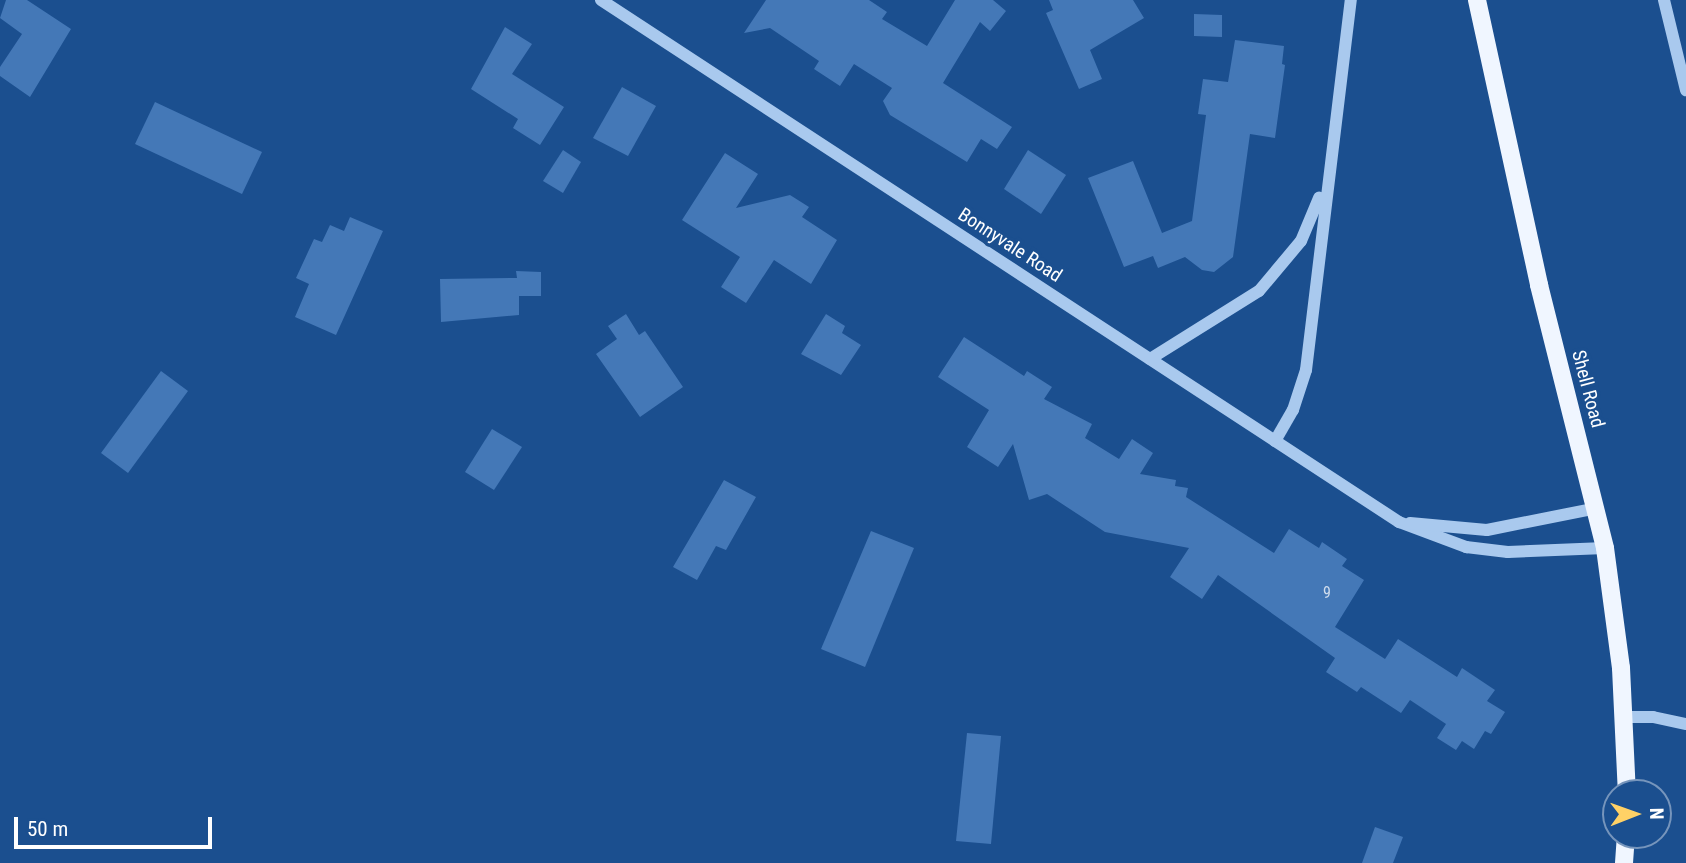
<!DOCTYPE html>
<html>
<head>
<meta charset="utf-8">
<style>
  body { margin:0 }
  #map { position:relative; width:1686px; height:863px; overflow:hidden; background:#1b4f8f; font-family:"Roboto Condensed",sans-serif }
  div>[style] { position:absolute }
  .building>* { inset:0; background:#4478b7 }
  .minor>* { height:12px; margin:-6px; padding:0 6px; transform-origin:6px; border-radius:6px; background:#a9c9ee }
  .major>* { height:18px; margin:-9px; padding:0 9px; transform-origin:9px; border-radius:9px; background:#f0f6ff }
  span { translate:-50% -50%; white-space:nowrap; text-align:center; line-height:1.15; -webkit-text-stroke:7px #1b4f8f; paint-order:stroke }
  .number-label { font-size:16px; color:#d0dded }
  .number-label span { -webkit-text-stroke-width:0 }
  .street-label { font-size:19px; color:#fff }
  .north { position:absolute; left:1602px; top:779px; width:70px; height:70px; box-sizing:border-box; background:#1b4f8f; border:2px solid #7695bc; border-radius:50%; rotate:89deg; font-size:19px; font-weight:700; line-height:28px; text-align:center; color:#fff }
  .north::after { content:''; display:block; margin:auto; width:24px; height:32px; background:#ffd166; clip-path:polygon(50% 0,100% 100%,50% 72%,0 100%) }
  .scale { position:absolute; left:14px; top:817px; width:198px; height:32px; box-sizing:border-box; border:4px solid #fff; border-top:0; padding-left:9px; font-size:21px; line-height:24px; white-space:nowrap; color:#fff; -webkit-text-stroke:5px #1b4f8f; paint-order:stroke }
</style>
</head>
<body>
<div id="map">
  <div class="building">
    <div style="clip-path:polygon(6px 0,27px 0,71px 29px,30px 97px,0 76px,0 67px,22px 34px,0 18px)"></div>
    <div style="clip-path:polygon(766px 0,869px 0,887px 12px,882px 19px,927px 46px,955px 0,993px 0,1006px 11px,990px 31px,980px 22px,943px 83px,1012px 127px,997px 149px,981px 139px,967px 162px,890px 115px,883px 101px,892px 88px,854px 64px,840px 86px,814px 69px,819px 61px,770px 28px,744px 33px)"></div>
    <div style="clip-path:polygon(1049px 0,1133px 0,1144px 18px,1090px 50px,1102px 79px,1079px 89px,1046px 13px,1053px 10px)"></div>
    <div style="clip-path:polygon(1194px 14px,1222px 15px,1222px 37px,1194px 36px)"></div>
    <div style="clip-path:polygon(505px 27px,532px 44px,512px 74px,564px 107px,540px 145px,513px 128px,518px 119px,471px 89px)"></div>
    <div style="clip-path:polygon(1235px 40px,1284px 46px,1282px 64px,1285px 65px,1275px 138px,1250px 134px,1233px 257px,1214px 272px,1202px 270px,1185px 257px,1158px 268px,1153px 256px,1124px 267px,1088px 178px,1133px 161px,1162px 233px,1192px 221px,1206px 115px,1198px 114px,1203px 79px,1228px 82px)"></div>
    <div style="clip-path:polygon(622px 87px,656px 106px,628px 156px,593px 138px)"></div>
    <div style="clip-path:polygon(155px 102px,262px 152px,242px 194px,135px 144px)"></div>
    <div style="clip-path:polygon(563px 150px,581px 162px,563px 193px,543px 181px)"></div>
    <div style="clip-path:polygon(1028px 150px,1066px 175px,1041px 214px,1004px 189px)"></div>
    <div style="clip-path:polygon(725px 153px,758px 174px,736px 208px,790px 195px,809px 207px,802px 217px,837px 240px,811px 284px,774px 260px,746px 303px,721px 287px,740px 257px,682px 220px)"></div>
    <div style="clip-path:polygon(350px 217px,383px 231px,336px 335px,295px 317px,309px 284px,296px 278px,314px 239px,322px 242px,330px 225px,344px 231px)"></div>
    <div style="clip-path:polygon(516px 271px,541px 272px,541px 296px,519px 296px,519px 315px,441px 322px,440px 279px,517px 278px)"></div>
    <div style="clip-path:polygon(626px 314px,639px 335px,645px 331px,683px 387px,640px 417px,596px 354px,617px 339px,608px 326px)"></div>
    <div style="clip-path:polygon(826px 314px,845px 326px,842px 333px,861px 345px,841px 375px,801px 354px)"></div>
    <div style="clip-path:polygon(964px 337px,1024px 376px,1027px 371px,1052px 387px,1044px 399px,1092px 424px,1085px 438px,1119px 459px,1132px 439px,1153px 453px,1140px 474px,1176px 480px,1175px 486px,1188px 488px,1186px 497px,1274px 553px,1289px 529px,1319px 548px,1322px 542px,1347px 559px,1342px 566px,1364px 580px,1335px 627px,1385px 659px,1398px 639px,1457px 677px,1462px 668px,1495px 690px,1487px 701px,1505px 712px,1491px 734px,1485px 731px,1474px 749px,1462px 741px,1456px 750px,1437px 738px,1446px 724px,1410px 700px,1401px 713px,1361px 687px,1357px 692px,1326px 672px,1335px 658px,1218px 575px,1202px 599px,1170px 577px,1189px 548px,1105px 532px,1047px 494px,1029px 500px,1013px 444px,998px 467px,967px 447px,989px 410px,938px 377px)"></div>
    <div style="clip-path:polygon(161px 371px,188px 391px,128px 473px,101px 453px)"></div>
    <div style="clip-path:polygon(492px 429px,522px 447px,494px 490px,465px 472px)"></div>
    <div style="clip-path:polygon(724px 480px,756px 497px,726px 550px,716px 546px,697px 580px,673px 567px)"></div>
    <div style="clip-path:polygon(871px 531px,914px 548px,865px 667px,821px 649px)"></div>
    <div style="clip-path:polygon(967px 733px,1001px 736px,991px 844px,956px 841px)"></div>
    <div style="clip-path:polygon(1375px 827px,1403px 837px,1393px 863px,1362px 863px)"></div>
  </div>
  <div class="minor">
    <div style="left:601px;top:0;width:954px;rotate:33.19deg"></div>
    <div style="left:1399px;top:522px;width:72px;rotate:20.5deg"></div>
    <div style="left:1466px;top:547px;width:42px;rotate:6.8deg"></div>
    <div style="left:1508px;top:552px;width:97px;rotate:-2.4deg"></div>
    <div style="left:1664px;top:0;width:93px;rotate:76.3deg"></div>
    <div style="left:1150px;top:359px;width:128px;rotate:-32deg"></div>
    <div style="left:1259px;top:291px;width:65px;rotate:-50deg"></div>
    <div style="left:1301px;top:241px;width:47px;rotate:-67.3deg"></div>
    <div style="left:1275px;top:441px;width:36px;rotate:-60deg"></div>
    <div style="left:1293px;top:410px;width:42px;rotate:-72deg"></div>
    <div style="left:1306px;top:370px;width:373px;rotate:-83.1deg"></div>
    <div style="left:1410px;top:523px;width:77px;rotate:5.2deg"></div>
    <div style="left:1487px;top:530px;width:112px;rotate:-11.3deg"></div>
    <div style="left:1625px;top:717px;width:28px"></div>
    <div style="left:1653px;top:717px;width:34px;rotate:12deg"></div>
  </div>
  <div class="major">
    <div style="left:1477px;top:0;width:292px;rotate:77.7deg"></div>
    <div style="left:1539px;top:285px;width:271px;rotate:75.9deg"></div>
    <div style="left:1605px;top:548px;width:121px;rotate:82.4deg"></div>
    <div style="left:1621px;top:668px;width:125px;rotate:87.3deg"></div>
    <div style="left:1624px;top:863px;width:28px;rotate:-86deg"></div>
  </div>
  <div class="number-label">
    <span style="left:1327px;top:593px">9</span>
  </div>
  <div class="street-label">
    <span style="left:1010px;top:245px;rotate:33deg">Bonnyvale Road</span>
    <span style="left:1588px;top:389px;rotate:75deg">Shell Road</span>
  </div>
  <div class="north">N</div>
  <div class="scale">50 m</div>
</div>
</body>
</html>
